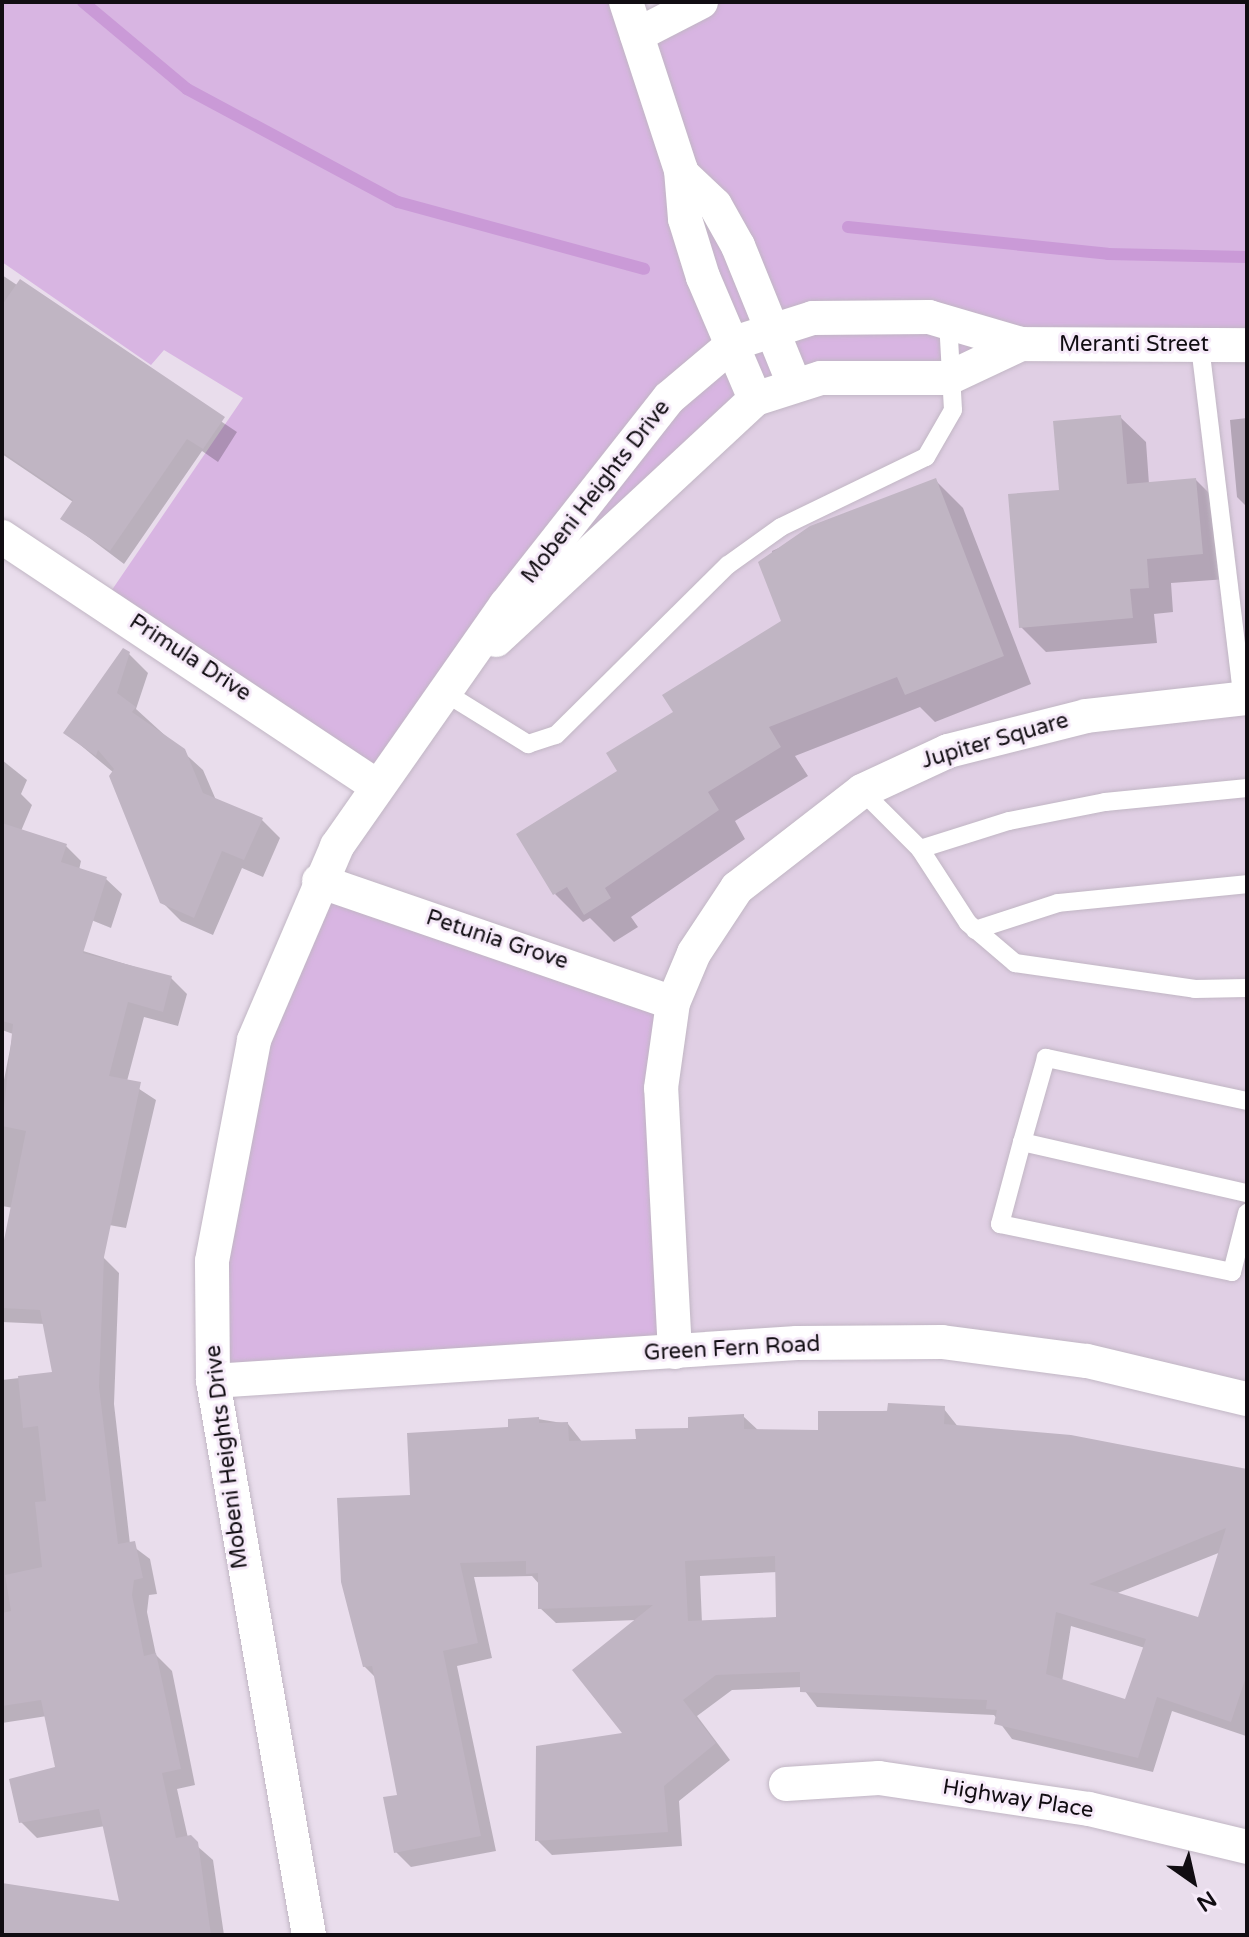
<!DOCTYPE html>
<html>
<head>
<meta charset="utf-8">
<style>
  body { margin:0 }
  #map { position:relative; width:1249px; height:1937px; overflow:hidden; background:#e9ddec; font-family:"Varela Round",sans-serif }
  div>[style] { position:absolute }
  .built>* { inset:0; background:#e0cfe4 }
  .green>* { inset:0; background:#d8b5e2 }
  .shadow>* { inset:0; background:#0003 }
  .stream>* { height:12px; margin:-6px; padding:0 6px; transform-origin:6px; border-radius:6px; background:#ca9ad7 }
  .building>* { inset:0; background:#c0b5c3 }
  .roads { filter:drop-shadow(0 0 2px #c1b6c4) drop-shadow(0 0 2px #c1b6c4) }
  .lane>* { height:18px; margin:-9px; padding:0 9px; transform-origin:9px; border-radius:9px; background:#fff }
  .street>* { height:34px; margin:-17px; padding:0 17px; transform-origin:17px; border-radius:17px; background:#fff }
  span { translate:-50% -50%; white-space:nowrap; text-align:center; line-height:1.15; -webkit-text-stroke:6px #f6eaf9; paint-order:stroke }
  .street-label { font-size:22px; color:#110d12 }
  .frame { position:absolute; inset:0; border:4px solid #110d12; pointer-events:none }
  .north { position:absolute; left:1153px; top:1841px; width:80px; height:80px; -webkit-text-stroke:6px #f6eaf9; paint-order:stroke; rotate:146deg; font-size:22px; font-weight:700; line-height:32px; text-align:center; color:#110d12 }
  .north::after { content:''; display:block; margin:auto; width:28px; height:36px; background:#110d12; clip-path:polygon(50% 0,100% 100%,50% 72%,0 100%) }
</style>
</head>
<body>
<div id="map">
  <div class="built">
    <div style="clip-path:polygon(1019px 346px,1247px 346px,1247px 1398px,1088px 1360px,675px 1352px,318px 882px,443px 695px,755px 401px)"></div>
  </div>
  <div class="green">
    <div style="clip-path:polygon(2px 2px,624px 2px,634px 36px,703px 2px,1247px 2px,1247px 346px,1062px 346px,975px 369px,791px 386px,519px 625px,375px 785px,103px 603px,243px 398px,164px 350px,151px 365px,2px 262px)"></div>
    <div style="clip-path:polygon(318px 882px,670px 1004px,675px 1352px,213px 1380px,218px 1210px)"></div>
  </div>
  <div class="shadow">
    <div style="clip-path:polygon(2px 275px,237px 432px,218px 462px,202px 451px,124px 564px,63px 518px,73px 502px,2px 454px)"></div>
    <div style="clip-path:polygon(1120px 417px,1146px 442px,1149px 484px,1196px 480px,1221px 505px,1227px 579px,1171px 583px,1173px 612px,1154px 614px,1157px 643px,1046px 652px,1021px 627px,1061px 492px)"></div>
    <div style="clip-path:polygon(1247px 418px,1247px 507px,1237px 497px,1230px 420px)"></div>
    <div style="clip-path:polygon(935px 480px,963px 508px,1031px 684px,935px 722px,920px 707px,795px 756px,808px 776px,735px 821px,745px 839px,631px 917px,638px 927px,614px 942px,590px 918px,583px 922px,555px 894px,620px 772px,676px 713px,784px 622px,772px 551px)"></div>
    <div style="clip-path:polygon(129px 654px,148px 673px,136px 709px,203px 770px,216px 800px,261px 819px,280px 838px,263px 877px,242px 868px,213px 935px,181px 921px,162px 902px,114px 773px,66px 733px)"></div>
    <div style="clip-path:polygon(2px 760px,27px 780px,21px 794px,32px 805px,21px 831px,66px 846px,81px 861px,79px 870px,106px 879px,122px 894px,111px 928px,2px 884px)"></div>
    <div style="clip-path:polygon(2px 926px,171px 978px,187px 994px,178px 1026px,144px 1017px,127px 1081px,156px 1100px,126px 1228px,2px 1206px,2px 1090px,13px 1034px,2px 1030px)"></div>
    <div style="clip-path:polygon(2px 1252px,103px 1257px,119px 1273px,114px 1404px,130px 1544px,150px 1559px,157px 1594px,149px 1595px,147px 1612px,156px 1655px,172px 1671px,195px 1785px,177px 1789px,188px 1838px,213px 1860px,224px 1935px,2px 1935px,2px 1885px,122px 1903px,105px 1826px,37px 1838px,21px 1822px,58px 1769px,47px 1716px,2px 1723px,2px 1380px,54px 1374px,45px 1324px,2px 1322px)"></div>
    <div style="clip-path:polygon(evenodd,944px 1409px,959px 1428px,1247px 1471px,1246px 1736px,1172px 1711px,1153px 1772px,1012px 1739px,994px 1715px,817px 1707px,802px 1687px,732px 1690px,697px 1716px,730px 1760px,679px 1801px,682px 1846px,552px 1855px,537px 1840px,626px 1735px,637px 1620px,556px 1623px,540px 1608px,540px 1585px,532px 1576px,474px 1577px,492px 1658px,457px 1666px,496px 1851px,411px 1867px,396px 1852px,399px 1796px,376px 1678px,364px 1666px,412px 1497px,511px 1429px,538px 1419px,568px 1424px,583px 1443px,638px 1441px,743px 1416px,759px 1431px,820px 1432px,820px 1413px,944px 1409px,1221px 1552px,1199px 1620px,1115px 1594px,1221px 1552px,944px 1409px,778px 1572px,778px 1619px,702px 1623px,700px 1576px,778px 1572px,944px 1409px,1071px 1626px,1145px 1648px,1127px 1701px,1062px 1682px,1071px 1626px)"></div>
  </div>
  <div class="stream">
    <div style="left:83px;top:2px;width:136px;rotate:39.9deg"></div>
    <div style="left:187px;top:89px;width:239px;rotate:28.2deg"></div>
    <div style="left:398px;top:202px;width:255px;rotate:15.2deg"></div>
    <div style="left:848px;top:227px;width:261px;rotate:5.9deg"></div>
    <div style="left:1108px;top:254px;width:139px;rotate:1.2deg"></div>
  </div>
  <div class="building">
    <div style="clip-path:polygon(20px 279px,225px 417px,203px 449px,187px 439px,110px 551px,60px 519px,73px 500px,2px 452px,2px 305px)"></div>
    <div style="clip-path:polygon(1121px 415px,1127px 484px,1196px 478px,1203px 554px,1147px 559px,1149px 588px,1130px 589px,1133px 618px,1019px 628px,1008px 494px,1059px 490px,1053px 421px)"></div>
    <div style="clip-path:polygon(936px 478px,1004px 656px,905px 695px,897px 677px,769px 727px,781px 747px,708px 792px,719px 810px,605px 888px,611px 898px,584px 915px,567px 887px,553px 895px,516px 834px,617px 771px,606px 753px,673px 712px,662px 695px,781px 621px,758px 562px,810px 526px)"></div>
    <div style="clip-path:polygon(123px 648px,130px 652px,117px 693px,136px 707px,132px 712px,185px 749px,203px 793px,263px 818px,244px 860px,222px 851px,194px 918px,160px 903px,109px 776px,114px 769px,98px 750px,96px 756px,63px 733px)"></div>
    <div style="clip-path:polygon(2px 823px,67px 844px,61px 862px,107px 877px,83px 953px,172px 976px,163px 1012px,128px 1002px,109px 1076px,141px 1082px,104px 1257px,99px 1387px,118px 1544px,135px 1541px,143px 1578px,134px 1580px,132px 1595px,144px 1656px,156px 1653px,181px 1769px,162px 1773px,176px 1838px,191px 1835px,198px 1842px,211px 1935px,2px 1933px,2px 1883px,119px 1901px,99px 1809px,19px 1823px,9px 1779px,55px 1767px,41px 1700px,2px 1706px,2px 1613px,11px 1611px,5px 1575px,42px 1567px,35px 1502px,46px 1501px,38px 1426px,23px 1428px,18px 1376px,52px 1372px,40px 1310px,2px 1308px,2px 1250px,26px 1131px,2px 1126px,13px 1024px,2px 1021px)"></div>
    <div style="clip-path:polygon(evenodd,888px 1403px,945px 1406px,944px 1424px,1071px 1435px,1247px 1469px,1247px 1674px,1231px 1722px,1157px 1697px,1138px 1758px,994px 1724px,997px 1710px,986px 1709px,987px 1700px,800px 1692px,800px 1672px,716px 1675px,683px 1700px,716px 1743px,664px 1786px,668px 1832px,535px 1841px,536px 1746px,622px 1733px,572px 1670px,653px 1605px,538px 1609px,538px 1573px,526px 1574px,526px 1561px,460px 1563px,478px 1643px,443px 1651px,481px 1836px,394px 1853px,383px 1797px,397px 1795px,372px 1666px,363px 1667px,341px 1582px,337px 1498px,410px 1495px,407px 1433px,508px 1427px,508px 1419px,539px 1417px,539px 1423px,568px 1422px,569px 1441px,636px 1439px,635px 1429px,688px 1428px,688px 1417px,744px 1414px,744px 1429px,818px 1430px,818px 1411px,887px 1411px,888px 1403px,1226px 1528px,1198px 1617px,1089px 1584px,1226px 1528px,888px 1403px,775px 1556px,776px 1617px,688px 1621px,685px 1561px,775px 1556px,888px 1403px,1056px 1612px,1146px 1639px,1125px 1699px,1046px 1674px,1056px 1612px)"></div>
  </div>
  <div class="roads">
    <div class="lane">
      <div style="left:1200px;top:346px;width:356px;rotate:83.1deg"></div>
      <div style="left:444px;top:692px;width:99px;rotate:31.8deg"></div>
      <div style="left:528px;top:744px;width:29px;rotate:-18deg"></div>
      <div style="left:556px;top:735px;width:242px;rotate:-44.7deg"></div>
      <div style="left:728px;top:565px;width:65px;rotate:-35.6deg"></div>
      <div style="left:781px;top:527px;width:161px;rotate:-25.8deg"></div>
      <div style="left:926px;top:457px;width:54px;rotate:-60.1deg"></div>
      <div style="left:953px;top:410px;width:89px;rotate:-93.2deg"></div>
      <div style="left:862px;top:791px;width:82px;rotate:45deg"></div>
      <div style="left:920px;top:849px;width:88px;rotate:57deg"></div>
      <div style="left:968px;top:923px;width:62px;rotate:40.4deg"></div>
      <div style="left:1015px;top:963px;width:182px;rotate:8.2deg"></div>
      <div style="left:1195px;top:989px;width:52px;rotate:-1.1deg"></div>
      <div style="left:920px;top:849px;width:93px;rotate:-17.5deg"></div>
      <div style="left:1009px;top:821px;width:98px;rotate:-11.2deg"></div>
      <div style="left:1105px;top:802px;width:143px;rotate:-5.6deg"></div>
      <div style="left:975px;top:930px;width:87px;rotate:-18deg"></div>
      <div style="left:1058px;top:903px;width:190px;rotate:-5.7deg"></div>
      <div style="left:1247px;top:1101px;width:206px;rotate:-167.9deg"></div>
      <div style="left:1046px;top:1058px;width:87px;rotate:105.9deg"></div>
      <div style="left:1022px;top:1142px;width:231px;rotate:12.8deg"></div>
      <div style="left:1022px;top:1142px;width:85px;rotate:105deg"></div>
      <div style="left:1000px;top:1224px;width:237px;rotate:11.7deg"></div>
      <div style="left:1232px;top:1272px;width:61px;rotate:-75.7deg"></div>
    </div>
    <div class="street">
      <div style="left:626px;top:2px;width:177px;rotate:71.9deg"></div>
      <div style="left:681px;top:170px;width:49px;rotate:85.3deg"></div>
      <div style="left:685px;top:219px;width:61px;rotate:72.8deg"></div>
      <div style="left:703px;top:277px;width:133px;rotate:66.9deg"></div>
      <div style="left:637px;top:35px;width:72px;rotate:-27.3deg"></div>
      <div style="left:682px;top:174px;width:45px;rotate:43.2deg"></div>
      <div style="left:715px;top:205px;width:47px;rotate:60.7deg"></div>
      <div style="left:738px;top:246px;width:149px;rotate:67.9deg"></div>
      <div style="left:2px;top:537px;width:448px;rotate:33.6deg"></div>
      <div style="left:496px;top:640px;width:354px;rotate:-42.9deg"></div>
      <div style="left:755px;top:399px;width:69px;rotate:-17.7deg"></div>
      <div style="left:821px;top:378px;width:128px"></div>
      <div style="left:949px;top:378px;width:80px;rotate:-25.3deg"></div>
      <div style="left:319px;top:881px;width:374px;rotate:19deg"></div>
      <div style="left:675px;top:1352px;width:264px;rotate:-93deg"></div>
      <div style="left:661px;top:1088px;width:86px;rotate:-82deg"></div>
      <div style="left:673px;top:1003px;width:54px;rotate:-67.2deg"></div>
      <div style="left:694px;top:953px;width:78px;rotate:-56.5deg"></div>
      <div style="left:737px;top:888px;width:158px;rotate:-37.8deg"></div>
      <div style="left:862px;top:791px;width:95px;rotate:-24.9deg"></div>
      <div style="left:948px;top:751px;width:142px;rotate:-14.2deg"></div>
      <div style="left:1086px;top:716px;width:162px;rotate:-6.4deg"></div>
      <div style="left:213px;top:1381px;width:585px;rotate:-3.72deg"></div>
      <div style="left:797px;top:1343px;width:145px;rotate:-0.4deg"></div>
      <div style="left:942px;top:1342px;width:146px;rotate:7.5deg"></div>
      <div style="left:1087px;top:1361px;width:164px;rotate:13.4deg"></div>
      <div style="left:786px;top:1784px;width:93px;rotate:-3.7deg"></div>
      <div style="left:879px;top:1778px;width:212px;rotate:8.4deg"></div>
      <div style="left:1089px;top:1809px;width:163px;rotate:13.5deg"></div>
      <div style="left:309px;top:1935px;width:562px;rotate:-99.83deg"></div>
      <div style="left:213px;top:1381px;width:120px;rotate:-90.5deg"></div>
      <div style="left:212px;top:1261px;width:225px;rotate:-79.2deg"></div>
      <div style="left:254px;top:1040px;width:211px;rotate:-66.8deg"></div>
      <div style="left:337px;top:846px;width:294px;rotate:-55deg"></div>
      <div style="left:506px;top:605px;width:263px;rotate:-51.8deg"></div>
      <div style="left:669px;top:398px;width:85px;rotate:-40.2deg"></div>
      <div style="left:734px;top:343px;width:83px;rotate:-17.6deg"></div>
      <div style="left:813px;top:318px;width:116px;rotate:-0.5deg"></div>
      <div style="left:929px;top:317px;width:96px;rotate:16.4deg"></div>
      <div style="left:1021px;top:344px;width:226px;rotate:0.3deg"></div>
    </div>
  </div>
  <div class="street-label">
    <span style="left:1134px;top:345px">Meranti Street</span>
    <span style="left:596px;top:492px;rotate:-52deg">Mobeni Heights Drive</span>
    <span style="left:190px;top:658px;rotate:33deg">Primula Drive</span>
    <span style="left:995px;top:741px;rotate:-16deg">Jupiter Square</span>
    <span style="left:497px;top:940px;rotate:18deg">Petunia Grove</span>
    <span style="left:732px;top:1349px;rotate:-3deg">Green Fern Road</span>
    <span style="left:227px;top:1457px;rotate:-97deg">Mobeni Heights Drive</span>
    <span style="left:1018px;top:1799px;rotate:9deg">Highway Place</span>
  </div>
  <div class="frame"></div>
  <div class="north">N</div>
</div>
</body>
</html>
